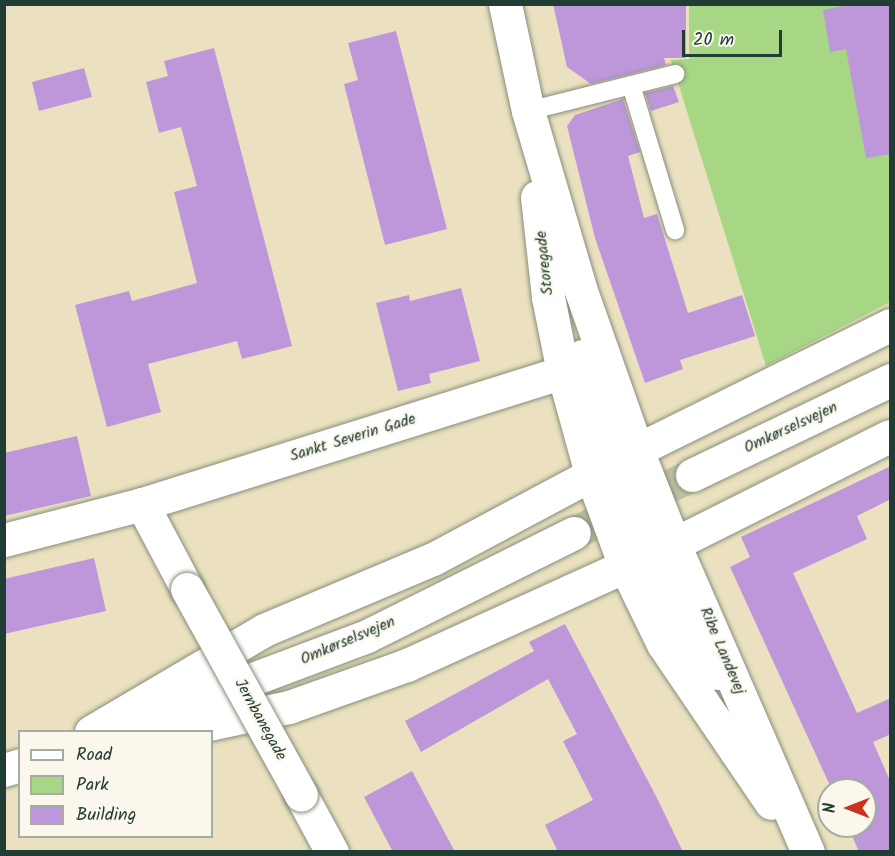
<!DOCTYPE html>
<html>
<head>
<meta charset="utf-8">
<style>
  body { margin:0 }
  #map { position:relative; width:895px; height:856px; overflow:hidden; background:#ebe1c0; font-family:Kalam,sans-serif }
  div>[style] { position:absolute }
  .green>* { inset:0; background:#a7d785 }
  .building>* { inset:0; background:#bd97da }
  .secondary-tunnel>* { height:33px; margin-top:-16.5px; transform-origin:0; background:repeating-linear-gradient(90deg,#c2c0a4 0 33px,transparent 0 49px) }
  .roads { filter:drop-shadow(0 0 2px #858f7a) drop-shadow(0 0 2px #858f7a) }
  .service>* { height:18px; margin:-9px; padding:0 9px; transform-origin:9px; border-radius:9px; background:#fff }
  .minor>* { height:33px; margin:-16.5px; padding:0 16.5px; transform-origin:16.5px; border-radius:16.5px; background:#fff }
  .tertiary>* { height:33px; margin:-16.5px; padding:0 16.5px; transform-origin:16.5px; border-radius:16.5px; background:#fff }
  .secondary>* { height:33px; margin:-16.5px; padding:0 16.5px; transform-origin:16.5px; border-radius:16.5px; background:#fff }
  .primary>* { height:33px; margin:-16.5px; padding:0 16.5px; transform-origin:16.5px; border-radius:16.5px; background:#fff }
  .bridges { filter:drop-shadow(0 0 2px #858f7a) drop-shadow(0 0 2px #858f7a) }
  .minor-bridge>* { height:33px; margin:-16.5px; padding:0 16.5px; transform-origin:16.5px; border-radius:16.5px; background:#fff }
  span { translate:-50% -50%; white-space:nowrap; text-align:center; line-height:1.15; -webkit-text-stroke:4.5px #fbf7ec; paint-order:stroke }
  .street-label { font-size:16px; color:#1f3d34 }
  .frame { position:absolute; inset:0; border:6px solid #1f3d34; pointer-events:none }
  .legend { position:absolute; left:18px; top:730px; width:195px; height:108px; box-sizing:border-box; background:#fbf7ec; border:2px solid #a3ada2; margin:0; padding:8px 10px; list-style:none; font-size:18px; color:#1f3d34 }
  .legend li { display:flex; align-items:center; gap:12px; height:30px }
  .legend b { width:30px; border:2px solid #a3ada2 }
  .north { position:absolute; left:817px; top:778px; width:60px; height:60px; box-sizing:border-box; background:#fbf7ec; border:2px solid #a3ada2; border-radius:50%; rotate:270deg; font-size:16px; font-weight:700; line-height:24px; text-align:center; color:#1f3d34 }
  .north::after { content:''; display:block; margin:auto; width:21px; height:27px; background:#c8321e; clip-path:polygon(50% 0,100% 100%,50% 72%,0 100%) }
  .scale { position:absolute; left:682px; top:30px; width:100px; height:27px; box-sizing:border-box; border:3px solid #1f3d34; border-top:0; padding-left:8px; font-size:18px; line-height:21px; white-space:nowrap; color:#1f3d34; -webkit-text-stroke:4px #fbf7ec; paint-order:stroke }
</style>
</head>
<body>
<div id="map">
  <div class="green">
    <div style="clip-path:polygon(689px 5px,890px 5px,890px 302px,766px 366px,671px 60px,689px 59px)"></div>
  </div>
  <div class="building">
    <div style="clip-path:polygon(553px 4px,686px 4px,686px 58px,664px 58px,666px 65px,591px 84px,567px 67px)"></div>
    <div style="clip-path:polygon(853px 4px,891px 4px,891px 154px,866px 158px,846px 49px,830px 52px,823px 10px)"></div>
    <div style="clip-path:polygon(396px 31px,447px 229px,385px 245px,344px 84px,358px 80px,348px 43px)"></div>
    <div style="clip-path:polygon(214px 48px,292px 346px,242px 359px,237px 341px,148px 364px,161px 412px,107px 427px,75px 305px,129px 291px,132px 301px,197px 283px,174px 192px,197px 186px,181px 127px,159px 133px,146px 82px,168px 76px,164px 61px)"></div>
    <div style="clip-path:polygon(84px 68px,92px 97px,39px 111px,32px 82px)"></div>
    <div style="clip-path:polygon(673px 86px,679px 102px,651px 111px,645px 93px)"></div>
    <div style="clip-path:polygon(623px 99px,640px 152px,628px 156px,644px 218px,657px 214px,688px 313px,742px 295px,755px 336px,680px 360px,683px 369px,645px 383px,595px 238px,567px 126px,575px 115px)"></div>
    <div style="clip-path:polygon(461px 288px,480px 361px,429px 374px,431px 383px,398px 391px,376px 303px,409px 295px,410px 301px)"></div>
    <div style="clip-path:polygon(77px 436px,91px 496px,4px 516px,4px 453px)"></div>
    <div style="clip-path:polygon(891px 466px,891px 499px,857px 516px,867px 539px,793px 573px,857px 713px,891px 698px,891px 734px,873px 742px,891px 783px,891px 852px,859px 852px,848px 826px,865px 826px,865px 790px,832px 790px,730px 567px,750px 557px,741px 537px)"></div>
    <div style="clip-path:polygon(94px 558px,106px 611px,4px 634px,4px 579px)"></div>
    <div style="clip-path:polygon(565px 624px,656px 796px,683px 852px,558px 852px,545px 825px,593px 800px,563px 741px,577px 734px,548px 679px,421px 752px,405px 721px,534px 651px,529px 642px)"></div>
    <div style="clip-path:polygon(412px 771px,455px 852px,393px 852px,364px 797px)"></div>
  </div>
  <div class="secondary-tunnel">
    <div style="left:574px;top:533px;width:131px;rotate:-26.2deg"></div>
  </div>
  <div class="roads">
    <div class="service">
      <div style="left:631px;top:85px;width:152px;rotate:73.1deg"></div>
      <div style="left:528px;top:111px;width:152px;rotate:-14.1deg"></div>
    </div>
    <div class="minor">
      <div style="left:142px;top:504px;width:96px;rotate:62.1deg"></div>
      <div style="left:301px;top:795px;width:65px;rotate:61.5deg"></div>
    </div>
    <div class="tertiary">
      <div style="left:505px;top:4px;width:109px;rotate:77.9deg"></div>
      <div style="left:528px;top:111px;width:184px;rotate:73.6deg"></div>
      <div style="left:580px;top:288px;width:172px;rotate:70.6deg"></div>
      <div style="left:537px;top:197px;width:101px;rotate:83.7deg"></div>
      <div style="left:548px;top:297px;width:76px;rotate:78.7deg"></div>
      <div style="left:563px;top:372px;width:106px;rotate:74.6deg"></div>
      <div style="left:582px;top:356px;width:111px;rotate:73.8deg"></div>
      <div style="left:613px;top:463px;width:83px;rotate:52.9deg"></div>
      <div style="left:4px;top:540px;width:143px;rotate:-14.6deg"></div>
      <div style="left:142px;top:504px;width:441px;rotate:-17.4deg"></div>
    </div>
    <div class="secondary">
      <div style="left:692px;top:475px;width:220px;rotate:-25.6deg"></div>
      <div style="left:141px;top:721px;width:241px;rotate:-20.6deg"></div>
      <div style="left:367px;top:636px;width:231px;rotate:-26.5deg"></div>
      <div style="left:91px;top:732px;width:201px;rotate:-30.5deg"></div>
      <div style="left:264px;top:630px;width:183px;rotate:-22.8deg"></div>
      <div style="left:433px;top:559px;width:231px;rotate:-28.1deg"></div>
      <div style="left:637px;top:450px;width:282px;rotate:-26.3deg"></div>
      <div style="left:171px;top:732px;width:121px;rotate:-12deg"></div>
      <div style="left:289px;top:707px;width:125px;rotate:-19.6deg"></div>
      <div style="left:407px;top:665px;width:293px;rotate:-24.4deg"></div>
      <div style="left:674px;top:544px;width:241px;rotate:-26.6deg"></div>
      <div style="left:4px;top:770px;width:17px;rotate:-17deg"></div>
    </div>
    <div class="primary">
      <div style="left:637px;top:450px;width:101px;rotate:68.5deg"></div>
      <div style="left:674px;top:544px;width:336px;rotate:66.5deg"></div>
      <div style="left:591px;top:474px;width:98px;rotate:69.7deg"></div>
      <div style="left:625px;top:566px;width:87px;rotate:64deg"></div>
      <div style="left:663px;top:644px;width:192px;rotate:55.8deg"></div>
      <div style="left:612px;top:501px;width:66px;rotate:52.4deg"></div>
      <div style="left:652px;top:553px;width:105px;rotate:65.1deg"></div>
      <div style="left:696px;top:648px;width:33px;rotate:49deg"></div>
    </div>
  </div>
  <div class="bridges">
    <div class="minor-bridge">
      <div style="left:187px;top:589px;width:235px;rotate:61deg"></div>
    </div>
  </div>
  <div class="street-label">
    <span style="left:545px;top:263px;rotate:-96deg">Storegade</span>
    <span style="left:791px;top:428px;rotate:-25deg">Omkørselsvejen</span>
    <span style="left:353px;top:438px;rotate:-17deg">Sankt Severin Gade</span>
    <span style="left:348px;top:641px;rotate:-23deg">Omkørselsvejen</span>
    <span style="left:722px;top:651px;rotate:67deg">Ribe Landevej</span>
    <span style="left:260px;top:720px;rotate:61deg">Jernbanegade</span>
  </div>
  <div class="frame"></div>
  <ul class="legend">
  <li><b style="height:8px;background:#fff"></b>Road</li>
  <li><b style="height:16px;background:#a7d785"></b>Park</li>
  <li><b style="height:16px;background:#bd97da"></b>Building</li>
  </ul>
  <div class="north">N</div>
  <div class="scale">20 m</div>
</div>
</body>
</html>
